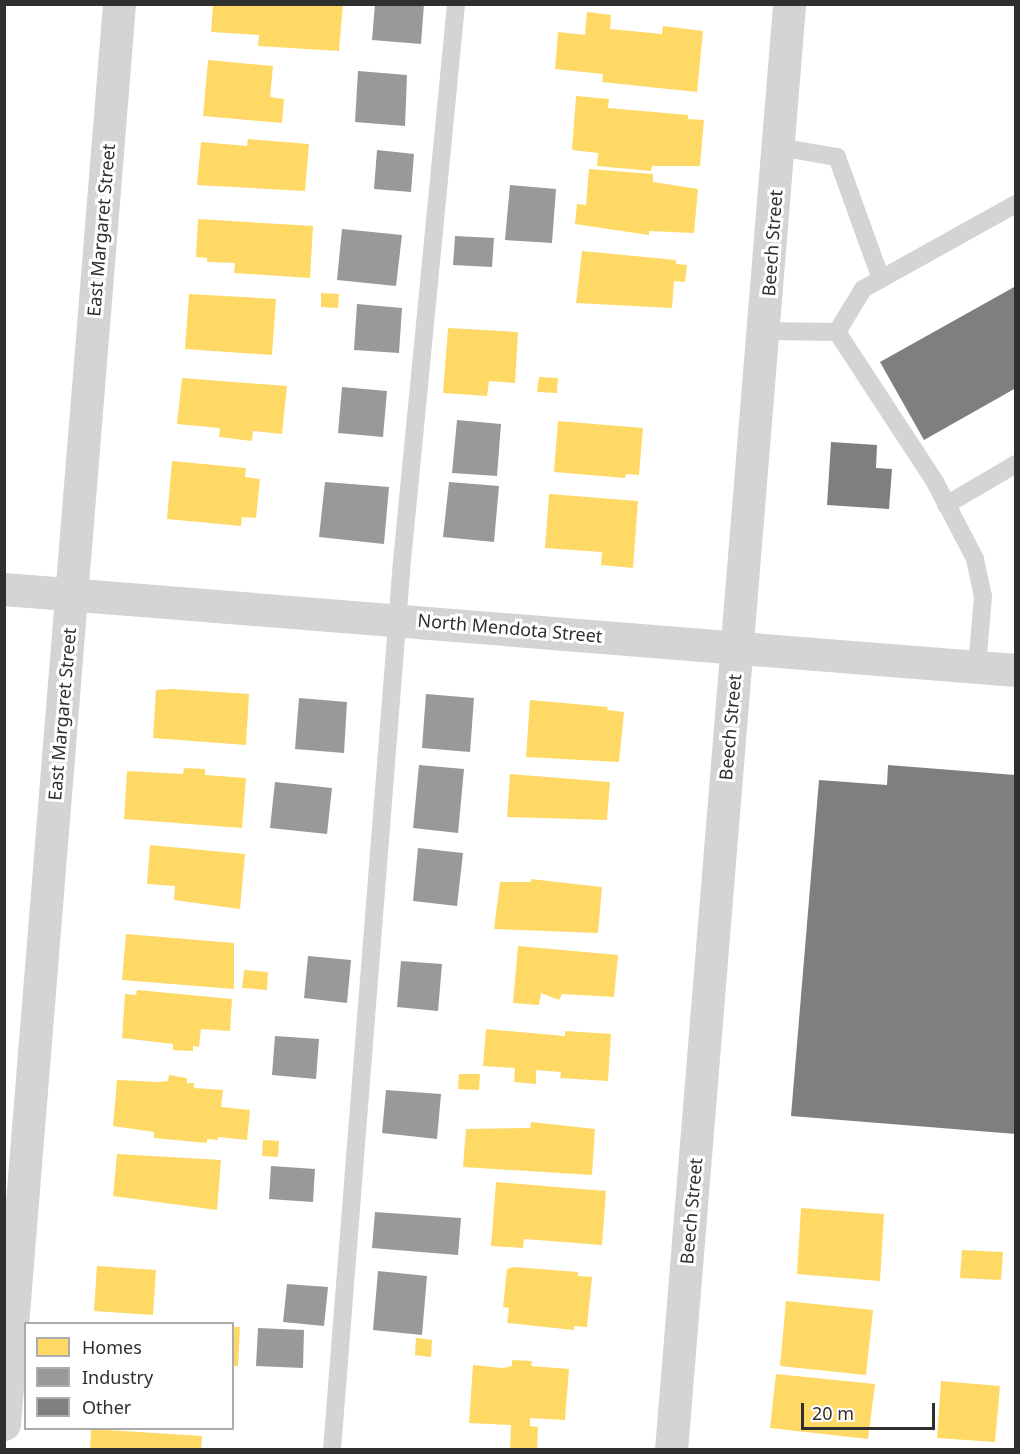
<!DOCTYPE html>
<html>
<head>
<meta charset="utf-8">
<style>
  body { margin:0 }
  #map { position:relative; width:1020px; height:1454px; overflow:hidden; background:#fff; font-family:"Noto Sans",sans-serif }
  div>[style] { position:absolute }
  .homes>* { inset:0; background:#ffd966 }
  .industry>* { inset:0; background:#999 }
  .building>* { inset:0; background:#7f7f7f }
  .service>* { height:18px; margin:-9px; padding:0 9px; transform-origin:9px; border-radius:9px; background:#d4d4d4 }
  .minor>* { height:33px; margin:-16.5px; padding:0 16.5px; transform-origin:16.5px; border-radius:16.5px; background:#d4d4d4 }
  span { translate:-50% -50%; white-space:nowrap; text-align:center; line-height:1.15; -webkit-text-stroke:6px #fff; paint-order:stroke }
  .street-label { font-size:18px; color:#2f2f2f }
  .frame { position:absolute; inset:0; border:6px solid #2f2f2f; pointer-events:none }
  .legend { position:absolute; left:24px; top:1322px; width:210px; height:108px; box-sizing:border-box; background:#fff; border:2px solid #acacac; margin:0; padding:8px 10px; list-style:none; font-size:18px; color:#2f2f2f }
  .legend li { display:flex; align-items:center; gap:12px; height:30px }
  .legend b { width:30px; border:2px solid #acacac }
  .scale { position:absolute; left:801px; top:1403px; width:134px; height:27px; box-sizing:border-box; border:3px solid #2f2f2f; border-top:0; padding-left:8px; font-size:18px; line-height:21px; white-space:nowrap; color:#2f2f2f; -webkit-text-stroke:4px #fff; paint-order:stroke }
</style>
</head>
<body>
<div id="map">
  <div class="homes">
    <div style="clip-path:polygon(213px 4px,343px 4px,339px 51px,258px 46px,259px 35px,211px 32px)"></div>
    <div style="clip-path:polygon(587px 12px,611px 15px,610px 29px,662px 34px,663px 26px,703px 31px,697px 92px,602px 82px,603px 74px,555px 69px,558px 32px,585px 35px)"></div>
    <div style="clip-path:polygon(208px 60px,273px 66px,270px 97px,284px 99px,282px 123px,203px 116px)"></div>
    <div style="clip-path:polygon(576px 96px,609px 99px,608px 108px,688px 115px,688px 119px,704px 120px,700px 166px,652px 166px,651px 171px,597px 166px,598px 153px,572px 150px)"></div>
    <div style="clip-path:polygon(248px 139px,309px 144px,305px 191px,197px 185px,201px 142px,247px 146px)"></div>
    <div style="clip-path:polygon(589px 169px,653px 174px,653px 182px,698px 189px,694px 233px,649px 231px,649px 235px,575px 224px,577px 204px,586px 205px)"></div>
    <div style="clip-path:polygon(198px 219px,313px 226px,310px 278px,234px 273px,235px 263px,207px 262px,207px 258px,196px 257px)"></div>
    <div style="clip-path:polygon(582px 251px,676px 260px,676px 264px,687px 265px,685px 282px,674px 281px,672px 308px,576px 303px)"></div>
    <div style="clip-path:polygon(321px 293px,339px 294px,338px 308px,321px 307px)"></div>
    <div style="clip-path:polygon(189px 294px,276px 299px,272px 355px,185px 349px)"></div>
    <div style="clip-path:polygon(448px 328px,518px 332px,515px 383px,489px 381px,487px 396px,443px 393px)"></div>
    <div style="clip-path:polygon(539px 377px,558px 378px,557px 393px,537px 392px)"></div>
    <div style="clip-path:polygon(182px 378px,287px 386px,282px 434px,253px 431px,252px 441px,219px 437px,220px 428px,177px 424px)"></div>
    <div style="clip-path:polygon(558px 421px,643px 428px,639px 475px,626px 474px,625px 478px,554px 472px)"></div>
    <div style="clip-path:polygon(172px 461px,246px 468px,245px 477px,260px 479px,256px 518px,242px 517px,241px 526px,167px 519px)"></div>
    <div style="clip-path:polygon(549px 494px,638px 501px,633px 568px,601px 565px,602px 552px,545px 548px)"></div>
    <div style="clip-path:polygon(173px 689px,249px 694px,246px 745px,153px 738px,156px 690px)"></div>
    <div style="clip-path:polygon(530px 700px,608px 707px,607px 710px,624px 712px,619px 762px,526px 757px)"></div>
    <div style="clip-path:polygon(184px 768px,205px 769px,205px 775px,246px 778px,242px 828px,124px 819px,127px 771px,183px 774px)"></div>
    <div style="clip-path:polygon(510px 774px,610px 782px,607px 820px,507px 817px)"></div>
    <div style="clip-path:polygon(150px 845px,245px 854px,240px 909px,174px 900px,175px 886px,147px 884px)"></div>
    <div style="clip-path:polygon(531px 879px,602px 887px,598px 933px,494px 929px,500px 882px,531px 882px)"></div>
    <div style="clip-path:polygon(126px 934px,234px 943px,234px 989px,122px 980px)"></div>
    <div style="clip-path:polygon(518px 946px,618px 955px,614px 997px,562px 994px,559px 1000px,541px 993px,539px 1005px,513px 1003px)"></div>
    <div style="clip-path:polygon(244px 970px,268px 972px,267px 990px,242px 988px)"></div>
    <div style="clip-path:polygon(137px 990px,232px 999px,230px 1031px,201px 1029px,199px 1047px,193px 1046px,193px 1051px,173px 1050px,173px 1044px,122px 1038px,125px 994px,136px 995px)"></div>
    <div style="clip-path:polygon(486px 1029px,565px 1036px,565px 1031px,611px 1034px,608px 1081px,560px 1078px,561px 1072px,536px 1070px,536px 1084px,514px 1082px,515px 1068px,483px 1066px)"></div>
    <div style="clip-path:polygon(459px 1074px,480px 1074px,479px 1090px,458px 1089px)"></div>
    <div style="clip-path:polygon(169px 1075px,187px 1078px,187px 1083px,194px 1083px,194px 1088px,223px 1090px,221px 1107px,250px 1110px,247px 1140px,218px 1137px,218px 1140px,207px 1139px,207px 1143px,154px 1138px,154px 1132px,113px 1126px,117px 1080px,159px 1082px,168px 1081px)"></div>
    <div style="clip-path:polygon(531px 1122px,595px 1129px,592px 1175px,463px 1167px,466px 1129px,530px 1128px)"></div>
    <div style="clip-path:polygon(263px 1140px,279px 1141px,278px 1157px,262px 1156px)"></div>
    <div style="clip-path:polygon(117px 1154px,221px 1160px,217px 1210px,113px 1196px)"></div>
    <div style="clip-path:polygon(496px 1182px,606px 1191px,602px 1245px,524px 1239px,523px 1248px,491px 1246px)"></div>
    <div style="clip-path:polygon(801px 1208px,884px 1214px,880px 1281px,797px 1274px)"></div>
    <div style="clip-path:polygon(962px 1250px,1003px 1252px,1001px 1280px,960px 1278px)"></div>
    <div style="clip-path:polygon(97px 1266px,156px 1270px,153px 1315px,94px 1311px)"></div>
    <div style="clip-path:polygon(514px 1267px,578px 1272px,578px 1276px,592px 1277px,587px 1327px,574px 1326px,574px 1330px,507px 1323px,509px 1308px,503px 1307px,507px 1269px)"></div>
    <div style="clip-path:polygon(786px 1301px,873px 1310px,866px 1375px,780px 1366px)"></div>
    <div style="clip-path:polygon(232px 1327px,240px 1327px,238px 1366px,232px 1366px)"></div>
    <div style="clip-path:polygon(416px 1338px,432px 1340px,431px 1357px,415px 1355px)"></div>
    <div style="clip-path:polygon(512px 1360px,532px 1361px,531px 1366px,569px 1369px,565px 1420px,530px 1418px,530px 1426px,538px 1427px,537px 1450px,510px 1450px,511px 1425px,469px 1423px,473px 1365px,502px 1368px,512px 1366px)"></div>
    <div style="clip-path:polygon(776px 1374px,875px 1384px,868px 1439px,770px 1428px)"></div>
    <div style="clip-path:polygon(941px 1381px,1000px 1386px,995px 1442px,937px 1438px)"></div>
    <div style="clip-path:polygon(91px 1429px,202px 1436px,201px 1450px,90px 1450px)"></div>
  </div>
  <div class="industry">
    <div style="clip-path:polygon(375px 4px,424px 4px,421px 44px,372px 40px)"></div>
    <div style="clip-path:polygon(358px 71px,407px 75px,405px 126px,355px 122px)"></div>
    <div style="clip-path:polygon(377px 150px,414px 154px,411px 192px,374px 189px)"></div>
    <div style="clip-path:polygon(510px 185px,556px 189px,552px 243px,505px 240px)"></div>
    <div style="clip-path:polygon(342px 229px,402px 235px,396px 286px,337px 280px)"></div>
    <div style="clip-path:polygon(455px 236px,494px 238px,492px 267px,453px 265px)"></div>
    <div style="clip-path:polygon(357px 304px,402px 308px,399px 353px,354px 350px)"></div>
    <div style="clip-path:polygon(342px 387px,387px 391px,383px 437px,338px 433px)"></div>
    <div style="clip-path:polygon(457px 420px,501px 424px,497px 476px,452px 473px)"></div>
    <div style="clip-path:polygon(325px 482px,389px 487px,384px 544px,319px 537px)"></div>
    <div style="clip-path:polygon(449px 482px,499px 486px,494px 542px,443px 537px)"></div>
    <div style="clip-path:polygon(426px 694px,474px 698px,470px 752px,422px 748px)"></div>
    <div style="clip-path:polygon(299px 698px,347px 702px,344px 753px,295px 749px)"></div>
    <div style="clip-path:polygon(419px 765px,464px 769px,458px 833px,413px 828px)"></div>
    <div style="clip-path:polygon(275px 782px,332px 788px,327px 834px,270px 828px)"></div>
    <div style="clip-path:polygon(418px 848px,463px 853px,457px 906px,413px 901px)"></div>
    <div style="clip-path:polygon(308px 956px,351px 960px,347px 1003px,304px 998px)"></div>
    <div style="clip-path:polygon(401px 961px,442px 964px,438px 1011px,397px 1007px)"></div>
    <div style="clip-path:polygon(275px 1036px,319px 1039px,316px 1079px,272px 1075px)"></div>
    <div style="clip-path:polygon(386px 1090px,441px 1094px,437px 1139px,382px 1133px)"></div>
    <div style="clip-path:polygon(271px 1166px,315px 1169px,313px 1202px,269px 1199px)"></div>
    <div style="clip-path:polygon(375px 1212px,461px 1218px,458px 1255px,372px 1248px)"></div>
    <div style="clip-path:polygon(378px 1271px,427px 1276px,422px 1335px,373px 1330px)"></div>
    <div style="clip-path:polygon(287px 1284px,328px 1287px,324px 1326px,283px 1322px)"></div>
    <div style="clip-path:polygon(258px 1328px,304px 1330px,303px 1368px,256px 1366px)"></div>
  </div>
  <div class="building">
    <div style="clip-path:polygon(1016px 286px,1016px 388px,924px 440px,880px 362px)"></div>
    <div style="clip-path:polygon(831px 442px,877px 445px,876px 468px,892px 469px,889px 509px,827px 505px)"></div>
    <div style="clip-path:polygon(888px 765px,1015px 775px,1016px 1134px,791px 1116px,819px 780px,887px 785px)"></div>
  </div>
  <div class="service">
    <div style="left:779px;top:147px;width:59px;rotate:9.8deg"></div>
    <div style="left:837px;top:157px;width:130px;rotate:70.2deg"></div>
    <div style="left:765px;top:331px;width:72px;rotate:0.8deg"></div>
    <div style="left:837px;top:332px;width:179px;rotate:56.8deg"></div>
    <div style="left:935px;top:482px;width:87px;rotate:62.5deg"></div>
    <div style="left:975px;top:559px;width:38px;rotate:78deg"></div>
    <div style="left:983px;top:596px;width:70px;rotate:94.9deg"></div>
    <div style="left:837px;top:332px;width:50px;rotate:-58.8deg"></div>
    <div style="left:863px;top:289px;width:175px;rotate:-29.1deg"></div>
    <div style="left:946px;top:505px;width:81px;rotate:-30.4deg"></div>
    <div style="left:332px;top:1450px;width:892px;rotate:-85.5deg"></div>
    <div style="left:402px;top:561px;width:560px;rotate:-84.46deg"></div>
  </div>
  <div class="minor">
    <div style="left:4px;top:589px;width:1015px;rotate:4.58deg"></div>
    <div style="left:4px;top:1424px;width:1425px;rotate:-85.37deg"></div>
    <div style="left:671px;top:1450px;width:1451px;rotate:-85.33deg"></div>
  </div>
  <div class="street-label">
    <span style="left:101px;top:230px;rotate:-85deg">East Margaret Street</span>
    <span style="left:772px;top:243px;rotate:-86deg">Beech Street</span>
    <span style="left:510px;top:628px;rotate:5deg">North Mendota Street</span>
    <span style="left:62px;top:714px;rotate:-85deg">East Margaret Street</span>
    <span style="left:730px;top:727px;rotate:-85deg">Beech Street</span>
    <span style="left:691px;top:1211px;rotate:-85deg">Beech Street</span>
  </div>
  <div class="frame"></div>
  <ul class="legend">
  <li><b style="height:16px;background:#ffd966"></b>Homes</li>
  <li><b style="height:16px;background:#999"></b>Industry</li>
  <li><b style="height:16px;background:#7f7f7f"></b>Other</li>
  </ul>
  <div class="scale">20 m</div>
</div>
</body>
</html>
